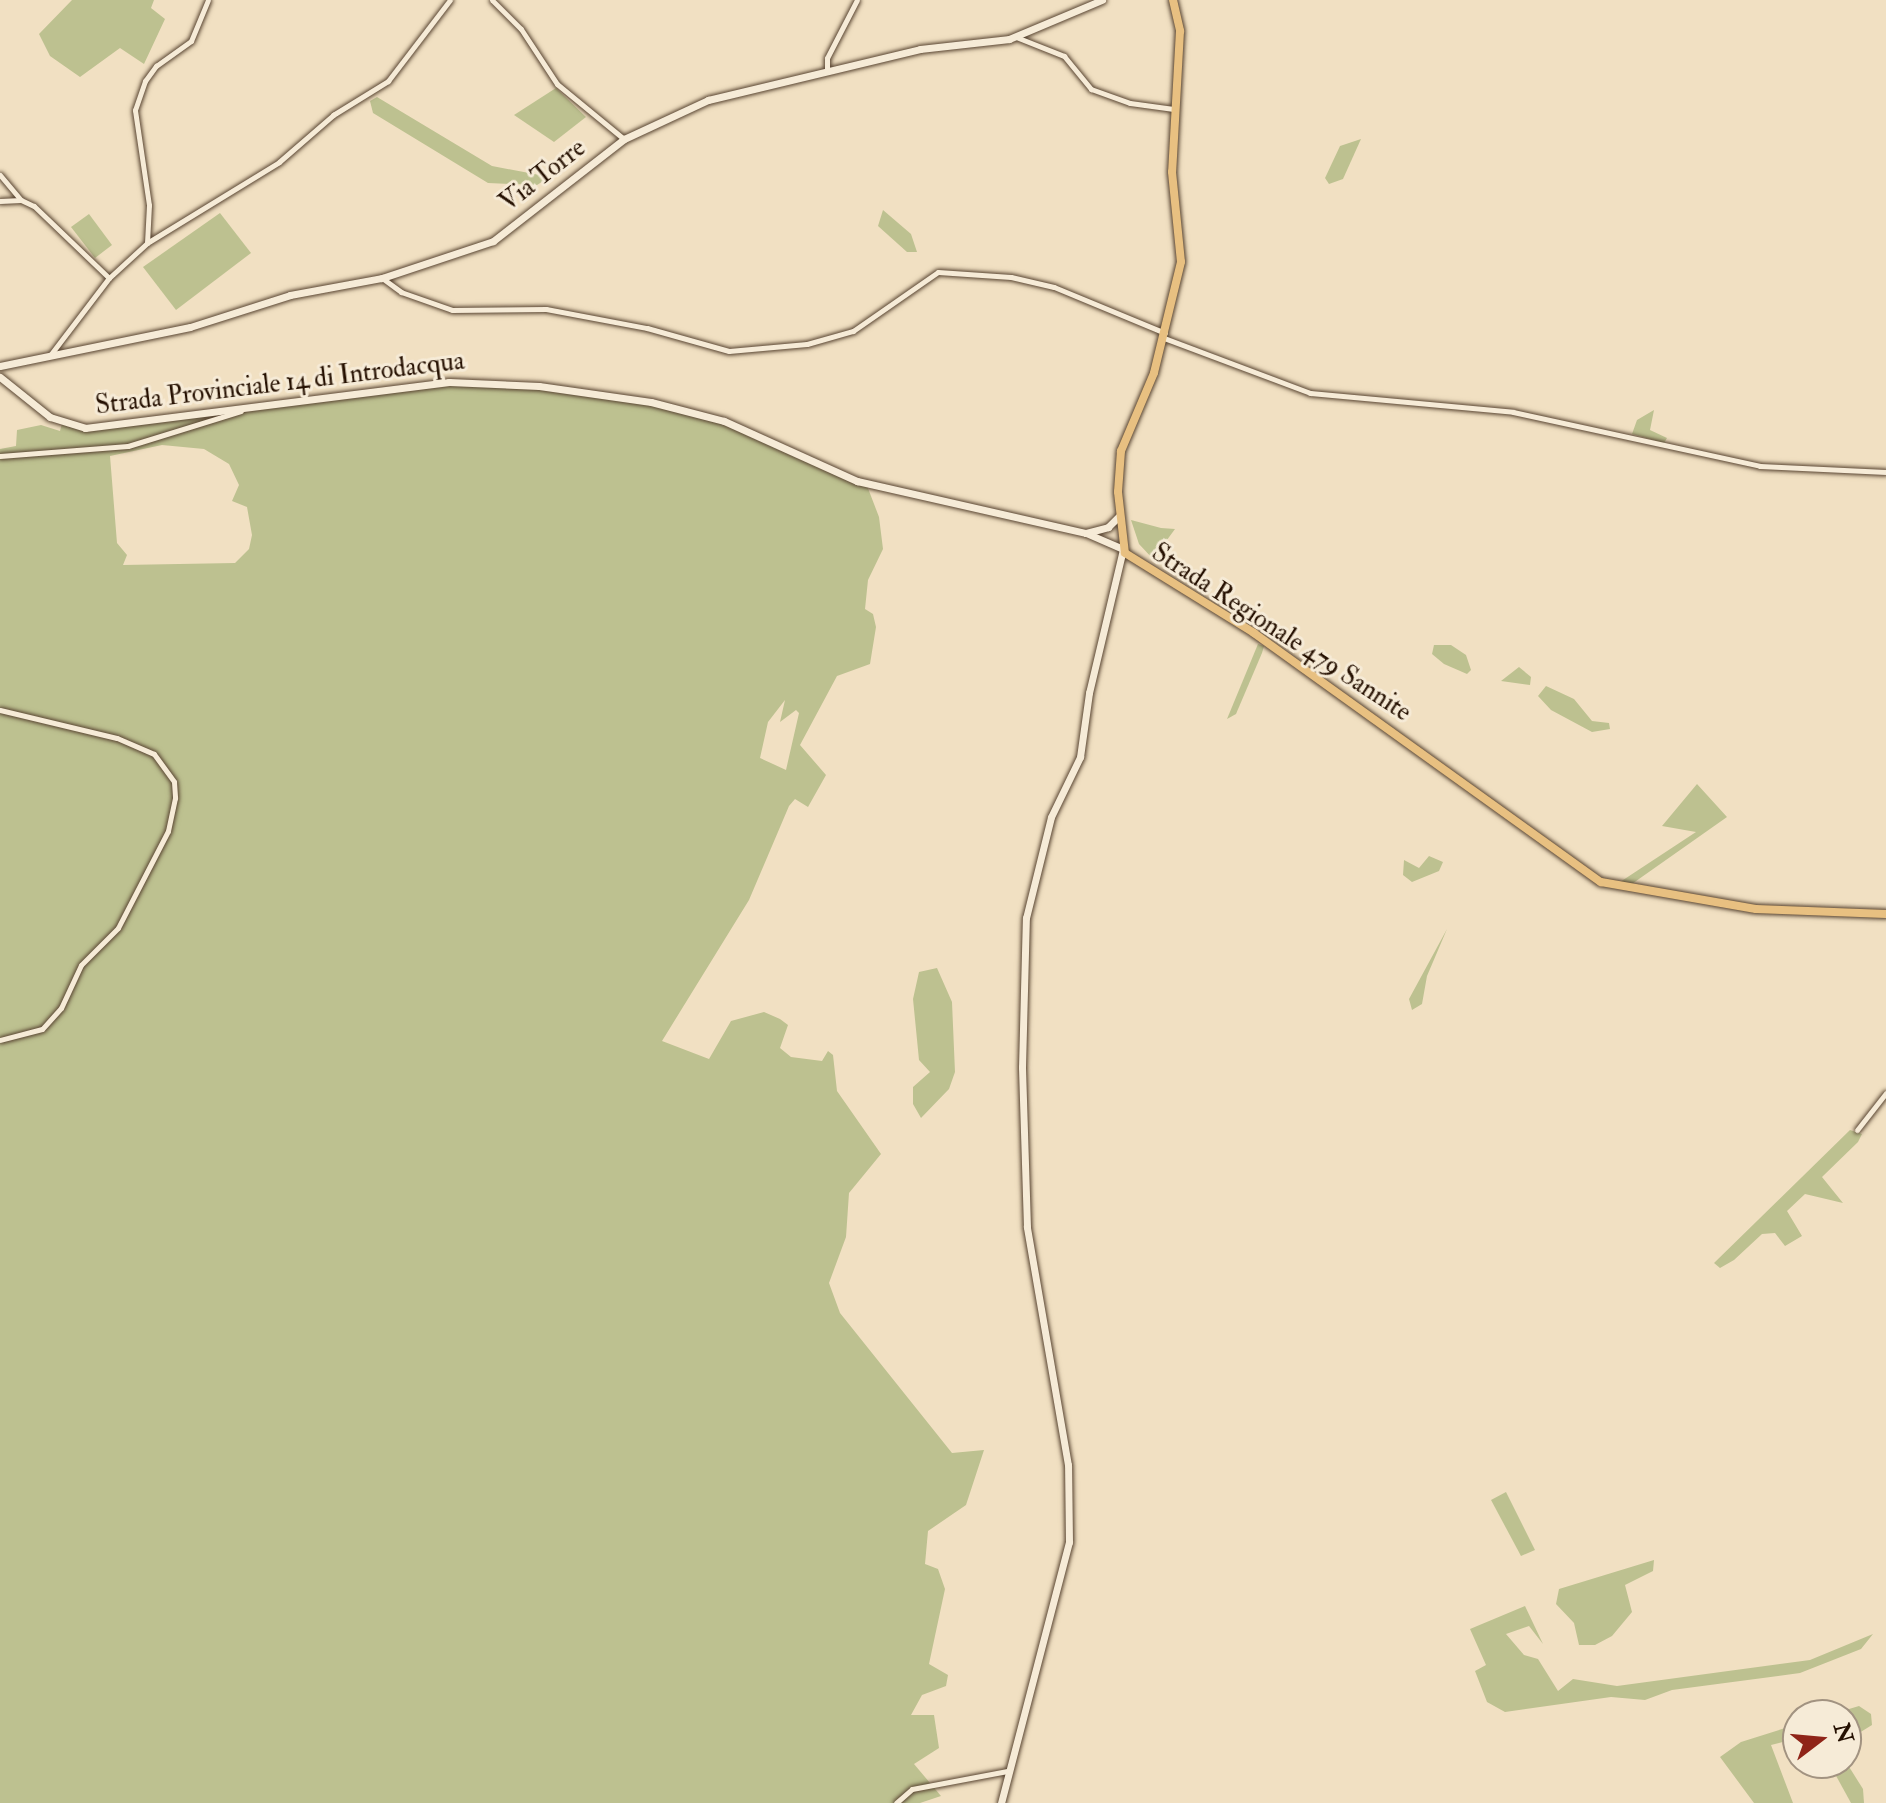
<!DOCTYPE html>
<html>
<head>
<meta charset="utf-8">
<style>
  body { margin:0 }
  #map { position:relative; width:1886px; height:1803px; overflow:hidden; background:#f1e0c2; font-family:"IM FELL Double Pica",serif }
  div>[style] { position:absolute }
  .green>* { inset:0; background:#bdc190 }
  .roads { filter:drop-shadow(0 0 2px #584431) drop-shadow(0 0 2px #584431) }
  .minor>* { height:5px; margin:-2.5px; padding:0 2.5px; transform-origin:2.5px; border-radius:2.5px; background:#f6ebd7 }
  .secondary>* { height:7px; margin:-3.5px; padding:0 3.5px; transform-origin:3.5px; border-radius:3.5px; background:#f6ebd7 }
  .primary>* { height:8px; margin:-4px; padding:0 4px; transform-origin:4px; border-radius:4px; background:#e8c081 }
  span { translate:-50% -50%; white-space:nowrap; text-align:center; line-height:1.15; -webkit-text-stroke:6px #f6ebd7; paint-order:stroke }
  .street-label { font-size:26px; color:#251001 }
  .north { position:absolute; left:1782px; top:1699px; width:80px; height:80px; box-sizing:border-box; background:#f6ebd7; border:2px solid #a29381; border-radius:50%; rotate:74deg; font-size:22px; font-weight:700; line-height:32px; text-align:center; color:#251001 }
  .north::after { content:''; display:block; margin:auto; width:28px; height:36px; background:#8f2418; clip-path:polygon(50% 0,100% 100%,50% 72%,0 100%) }
</style>
</head>
<body>
<div id="map">
  <div class="green">
    <div style="clip-path:polygon(72px 0,154px 0,151px 8px,165px 19px,144px 64px,120px 48px,80px 77px,50px 56px,39px 34px)"></div>
    <div style="clip-path:polygon(556px 88px,586px 117px,554px 142px,514px 115px)"></div>
    <div style="clip-path:polygon(377px 97px,492px 166px,545px 176px,545px 180px,537px 185px,488px 183px,373px 113px,370px 101px)"></div>
    <div style="clip-path:polygon(1361px 139px,1343px 179px,1329px 184px,1325px 178px,1340px 146px)"></div>
    <div style="clip-path:polygon(883px 210px,911px 234px,917px 252px,907px 252px,878px 226px)"></div>
    <div style="clip-path:polygon(220px 213px,251px 253px,176px 310px,143px 267px)"></div>
    <div style="clip-path:polygon(89px 214px,112px 245px,95px 258px,71px 227px)"></div>
    <div style="clip-path:polygon(evenodd,449px 382px,600px 394px,724px 421px,866px 483px,879px 517px,883px 549px,868px 580px,865px 609px,873px 614px,876px 627px,870px 664px,837px 676px,800px 745px,826px 775px,808px 807px,795px 799px,789px 806px,749px 900px,662px 1041px,709px 1059px,731px 1021px,764px 1012px,780px 1019px,788px 1025px,780px 1048px,791px 1057px,822px 1061px,828px 1051px,833px 1055px,837px 1091px,881px 1154px,849px 1193px,846px 1237px,829px 1283px,840px 1313px,952px 1453px,984px 1450px,966px 1505px,928px 1531px,925px 1564px,938px 1569px,945px 1589px,929px 1664px,948px 1675px,946px 1686px,922px 1695px,911px 1715px,934px 1715px,939px 1748px,914px 1764px,941px 1796px,920px 1803px,0 1803px,0 449px,16px 446px,17px 430px,41px 425px,60px 431px,62px 423px,85px 427px,449px 382px,162px 445px,204px 449px,229px 464px,239px 485px,232px 501px,247px 507px,252px 535px,249px 549px,235px 563px,123px 565px,127px 555px,117px 543px,110px 456px,162px 445px,449px 382px,785px 700px,780px 722px,796px 710px,799px 713px,786px 770px,760px 758px,768px 722px,785px 700px)"></div>
    <div style="clip-path:polygon(1654px 410px,1650px 430px,1667px 438px,1664px 443px,1632px 434px,1637px 420px)"></div>
    <div style="clip-path:polygon(1131px 520px,1161px 528px,1175px 529px,1153px 559px,1139px 544px)"></div>
    <div style="clip-path:polygon(1258px 644px,1264px 646px,1262px 653px,1236px 714px,1227px 719px)"></div>
    <div style="clip-path:polygon(1434px 645px,1451px 645px,1466px 655px,1471px 670px,1467px 674px,1444px 664px,1432px 654px)"></div>
    <div style="clip-path:polygon(1519px 667px,1531px 677px,1530px 685px,1501px 681px)"></div>
    <div style="clip-path:polygon(1546px 686px,1574px 699px,1592px 721px,1609px 723px,1610px 729px,1592px 732px,1551px 710px,1538px 696px)"></div>
    <div style="clip-path:polygon(1697px 784px,1727px 817px,1629px 886px,1617px 884px,1696px 832px,1662px 826px)"></div>
    <div style="clip-path:polygon(1429px 856px,1443px 862px,1439px 871px,1412px 882px,1403px 875px,1404px 860px,1419px 868px)"></div>
    <div style="clip-path:polygon(1447px 929px,1427px 976px,1422px 1004px,1412px 1010px,1409px 999px)"></div>
    <div style="clip-path:polygon(937px 968px,952px 1002px,955px 1072px,949px 1089px,921px 1118px,913px 1104px,913px 1087px,930px 1072px,919px 1060px,913px 999px,919px 972px)"></div>
    <div style="clip-path:polygon(1850px 1130px,1862px 1134px,1858px 1142px,1822px 1177px,1843px 1203px,1805px 1194px,1787px 1211px,1802px 1236px,1785px 1246px,1775px 1233px,1762px 1234px,1734px 1260px,1720px 1268px,1714px 1263px)"></div>
    <div style="clip-path:polygon(1506px 1492px,1535px 1550px,1521px 1556px,1491px 1500px)"></div>
    <div style="clip-path:polygon(1654px 1560px,1653px 1571px,1625px 1585px,1632px 1612px,1612px 1636px,1595px 1645px,1579px 1645px,1574px 1623px,1556px 1604px,1559px 1589px)"></div>
    <div style="clip-path:polygon(1525px 1606px,1543px 1644px,1529px 1626px,1506px 1634px,1524px 1655px,1538px 1659px,1558px 1691px,1573px 1679px,1617px 1686px,1810px 1660px,1873px 1634px,1861px 1649px,1800px 1673px,1672px 1690px,1645px 1700px,1611px 1697px,1505px 1712px,1487px 1702px,1475px 1671px,1486px 1665px,1470px 1629px)"></div>
    <div style="clip-path:polygon(1859px 1706px,1871px 1714px,1872px 1725px,1846px 1741px,1846px 1715px,1829px 1715px)"></div>
    <div style="clip-path:polygon(1798px 1724px,1798px 1738px,1771px 1745px,1793px 1803px,1754px 1803px,1720px 1757px,1741px 1742px)"></div>
    <div style="clip-path:polygon(1846px 1762px,1863px 1789px,1864px 1803px,1851px 1803px,1829px 1763px)"></div>
  </div>
  <div class="roads">
    <div class="minor">
      <div style="left:492px;top:0;width:41px;rotate:45deg"></div>
      <div style="left:521px;top:29px;width:66px;rotate:56.8deg"></div>
      <div style="left:557px;top:84px;width:87px;rotate:39.4deg"></div>
      <div style="left:1016px;top:37px;width:52px;rotate:21.6deg"></div>
      <div style="left:1064px;top:56px;width:43px;rotate:50.7deg"></div>
      <div style="left:1091px;top:89px;width:41px;rotate:19.7deg"></div>
      <div style="left:1130px;top:103px;width:44px;rotate:7.8deg"></div>
      <div style="left:827px;top:71px;width:13px;rotate:-90deg"></div>
      <div style="left:827px;top:58px;width:65px;rotate:-62.7deg"></div>
      <div style="left:0;top:175px;width:31px;rotate:50deg"></div>
      <div style="left:0;top:201px;width:21px;rotate:-3deg"></div>
      <div style="left:21px;top:200px;width:14px;rotate:25deg"></div>
      <div style="left:34px;top:206px;width:104px;rotate:43.8deg"></div>
      <div style="left:147px;top:243px;width:155px;rotate:-31.5deg"></div>
      <div style="left:279px;top:162px;width:72px;rotate:-41deg"></div>
      <div style="left:333px;top:115px;width:65px;rotate:-31.7deg"></div>
      <div style="left:388px;top:81px;width:102px;rotate:-52.6deg"></div>
      <div style="left:382px;top:278px;width:24px;rotate:36deg"></div>
      <div style="left:401px;top:292px;width:54px;rotate:19.4deg"></div>
      <div style="left:452px;top:310px;width:94px;rotate:-0.6deg"></div>
      <div style="left:546px;top:309px;width:103px;rotate:10.7deg"></div>
      <div style="left:647px;top:328px;width:85px;rotate:15.7deg"></div>
      <div style="left:729px;top:351px;width:78px;rotate:-5.1deg"></div>
      <div style="left:807px;top:344px;width:48px;rotate:-15.8deg"></div>
      <div style="left:853px;top:331px;width:103px;rotate:-34.8deg"></div>
      <div style="left:938px;top:272px;width:73px;rotate:3.9deg"></div>
      <div style="left:1011px;top:277px;width:44px;rotate:13.1deg"></div>
      <div style="left:1054px;top:287px;width:120px;rotate:22.5deg"></div>
      <div style="left:1164px;top:338px;width:156px;rotate:20.6deg"></div>
      <div style="left:1310px;top:393px;width:204px;rotate:5.3deg"></div>
      <div style="left:1513px;top:412px;width:253px;rotate:12.3deg"></div>
      <div style="left:1760px;top:466px;width:126px;rotate:2.7deg"></div>
      <div style="left:51px;top:354px;width:96px;rotate:-52.7deg"></div>
      <div style="left:109px;top:278px;width:52px;rotate:-42.6deg"></div>
      <div style="left:147px;top:243px;width:38px;rotate:-87deg"></div>
      <div style="left:149px;top:205px;width:96px;rotate:-98.4deg"></div>
      <div style="left:135px;top:110px;width:31px;rotate:-71deg"></div>
      <div style="left:145px;top:81px;width:19px;rotate:-54deg"></div>
      <div style="left:156px;top:66px;width:43px;rotate:-35.5deg"></div>
      <div style="left:191px;top:41px;width:44px;rotate:-67.5deg"></div>
      <div style="left:0;top:456px;width:128px;rotate:-4.5deg"></div>
      <div style="left:128px;top:446px;width:118px;rotate:-17.2deg"></div>
      <div style="left:0;top:710px;width:120px;rotate:13.5deg"></div>
      <div style="left:117px;top:738px;width:40px;rotate:23.4deg"></div>
      <div style="left:154px;top:754px;width:34px;rotate:54deg"></div>
      <div style="left:174px;top:782px;width:16px;rotate:86deg"></div>
      <div style="left:175px;top:798px;width:34px;rotate:102deg"></div>
      <div style="left:168px;top:831px;width:109px;rotate:117.3deg"></div>
      <div style="left:118px;top:928px;width:52px;rotate:135deg"></div>
      <div style="left:81px;top:965px;width:47px;rotate:114.9deg"></div>
      <div style="left:61px;top:1008px;width:28px;rotate:132deg"></div>
      <div style="left:42px;top:1029px;width:43px;rotate:165.3deg"></div>
      <div style="left:1857px;top:1130px;width:47px;rotate:-51.9deg"></div>
      <div style="left:896px;top:1803px;width:21px;rotate:-41deg"></div>
      <div style="left:912px;top:1789px;width:97px;rotate:-10.7deg"></div>
    </div>
    <div class="secondary">
      <div style="left:0;top:366px;width:194px;rotate:-11.6deg"></div>
      <div style="left:190px;top:327px;width:105px;rotate:-17.7deg"></div>
      <div style="left:290px;top:295px;width:94px;rotate:-10.5deg"></div>
      <div style="left:382px;top:278px;width:117px;rotate:-18.4deg"></div>
      <div style="left:493px;top:241px;width:166px;rotate:-37.9deg"></div>
      <div style="left:624px;top:139px;width:93px;rotate:-24.9deg"></div>
      <div style="left:708px;top:100px;width:218px;rotate:-13.5deg"></div>
      <div style="left:920px;top:49px;width:90px;rotate:-6.4deg"></div>
      <div style="left:1009px;top:39px;width:101px;rotate:-22.8deg"></div>
      <div style="left:0;top:377px;width:64px;rotate:38.7deg"></div>
      <div style="left:50px;top:417px;width:37px;rotate:17deg"></div>
      <div style="left:85px;top:428px;width:367px;rotate:-7.2deg"></div>
      <div style="left:449px;top:382px;width:90px;rotate:2.5deg"></div>
      <div style="left:539px;top:386px;width:113px;rotate:8.1deg"></div>
      <div style="left:651px;top:402px;width:75px;rotate:14.6deg"></div>
      <div style="left:724px;top:421px;width:146px;rotate:24.3deg"></div>
      <div style="left:857px;top:481px;width:235px;rotate:12.8deg"></div>
      <div style="left:1086px;top:533px;width:23px;rotate:-15deg"></div>
      <div style="left:1108px;top:527px;width:16px;rotate:-45deg"></div>
      <div style="left:1001px;top:1803px;width:270px;rotate:-75.4deg"></div>
      <div style="left:1069px;top:1542px;width:77px;rotate:-90.7deg"></div>
      <div style="left:1068px;top:1465px;width:242px;rotate:-99.8deg"></div>
      <div style="left:1027px;top:1227px;width:160px;rotate:-91.8deg"></div>
      <div style="left:1022px;top:1067px;width:149px;rotate:-88.5deg"></div>
      <div style="left:1026px;top:918px;width:104px;rotate:-76.1deg"></div>
      <div style="left:1051px;top:817px;width:67px;rotate:-64.2deg"></div>
      <div style="left:1080px;top:757px;width:65px;rotate:-82deg"></div>
      <div style="left:1089px;top:693px;width:148px;rotate:-76.7deg"></div>
      <div style="left:1123px;top:549px;width:40px;rotate:-156.6deg"></div>
    </div>
    <div class="primary">
      <div style="left:1173px;top:0;width:32px;rotate:77deg"></div>
      <div style="left:1180px;top:31px;width:141px;rotate:93.2deg"></div>
      <div style="left:1172px;top:172px;width:90px;rotate:84.3deg"></div>
      <div style="left:1181px;top:262px;width:114px;rotate:103.7deg"></div>
      <div style="left:1154px;top:373px;width:85px;rotate:112.9deg"></div>
      <div style="left:1121px;top:451px;width:41px;rotate:94.2deg"></div>
      <div style="left:1118px;top:492px;width:61px;rotate:83.5deg"></div>
      <div style="left:1125px;top:553px;width:152px;rotate:31.8deg"></div>
      <div style="left:1254px;top:633px;width:427px;rotate:35.7deg"></div>
      <div style="left:1601px;top:882px;width:157px;rotate:9.9deg"></div>
      <div style="left:1756px;top:909px;width:130px;rotate:2.2deg"></div>
    </div>
  </div>
  <div class="street-label">
    <span style="left:543px;top:176px;rotate:-38deg">Via Torre</span>
    <span style="left:280px;top:384px;rotate:-7deg">Strada Provinciale 14 di Introdacqua</span>
    <span style="left:1281px;top:633px;rotate:33deg">Strada Regionale 479 Sannite</span>
  </div>
  <div class="north">N</div>
</div>
</body>
</html>
